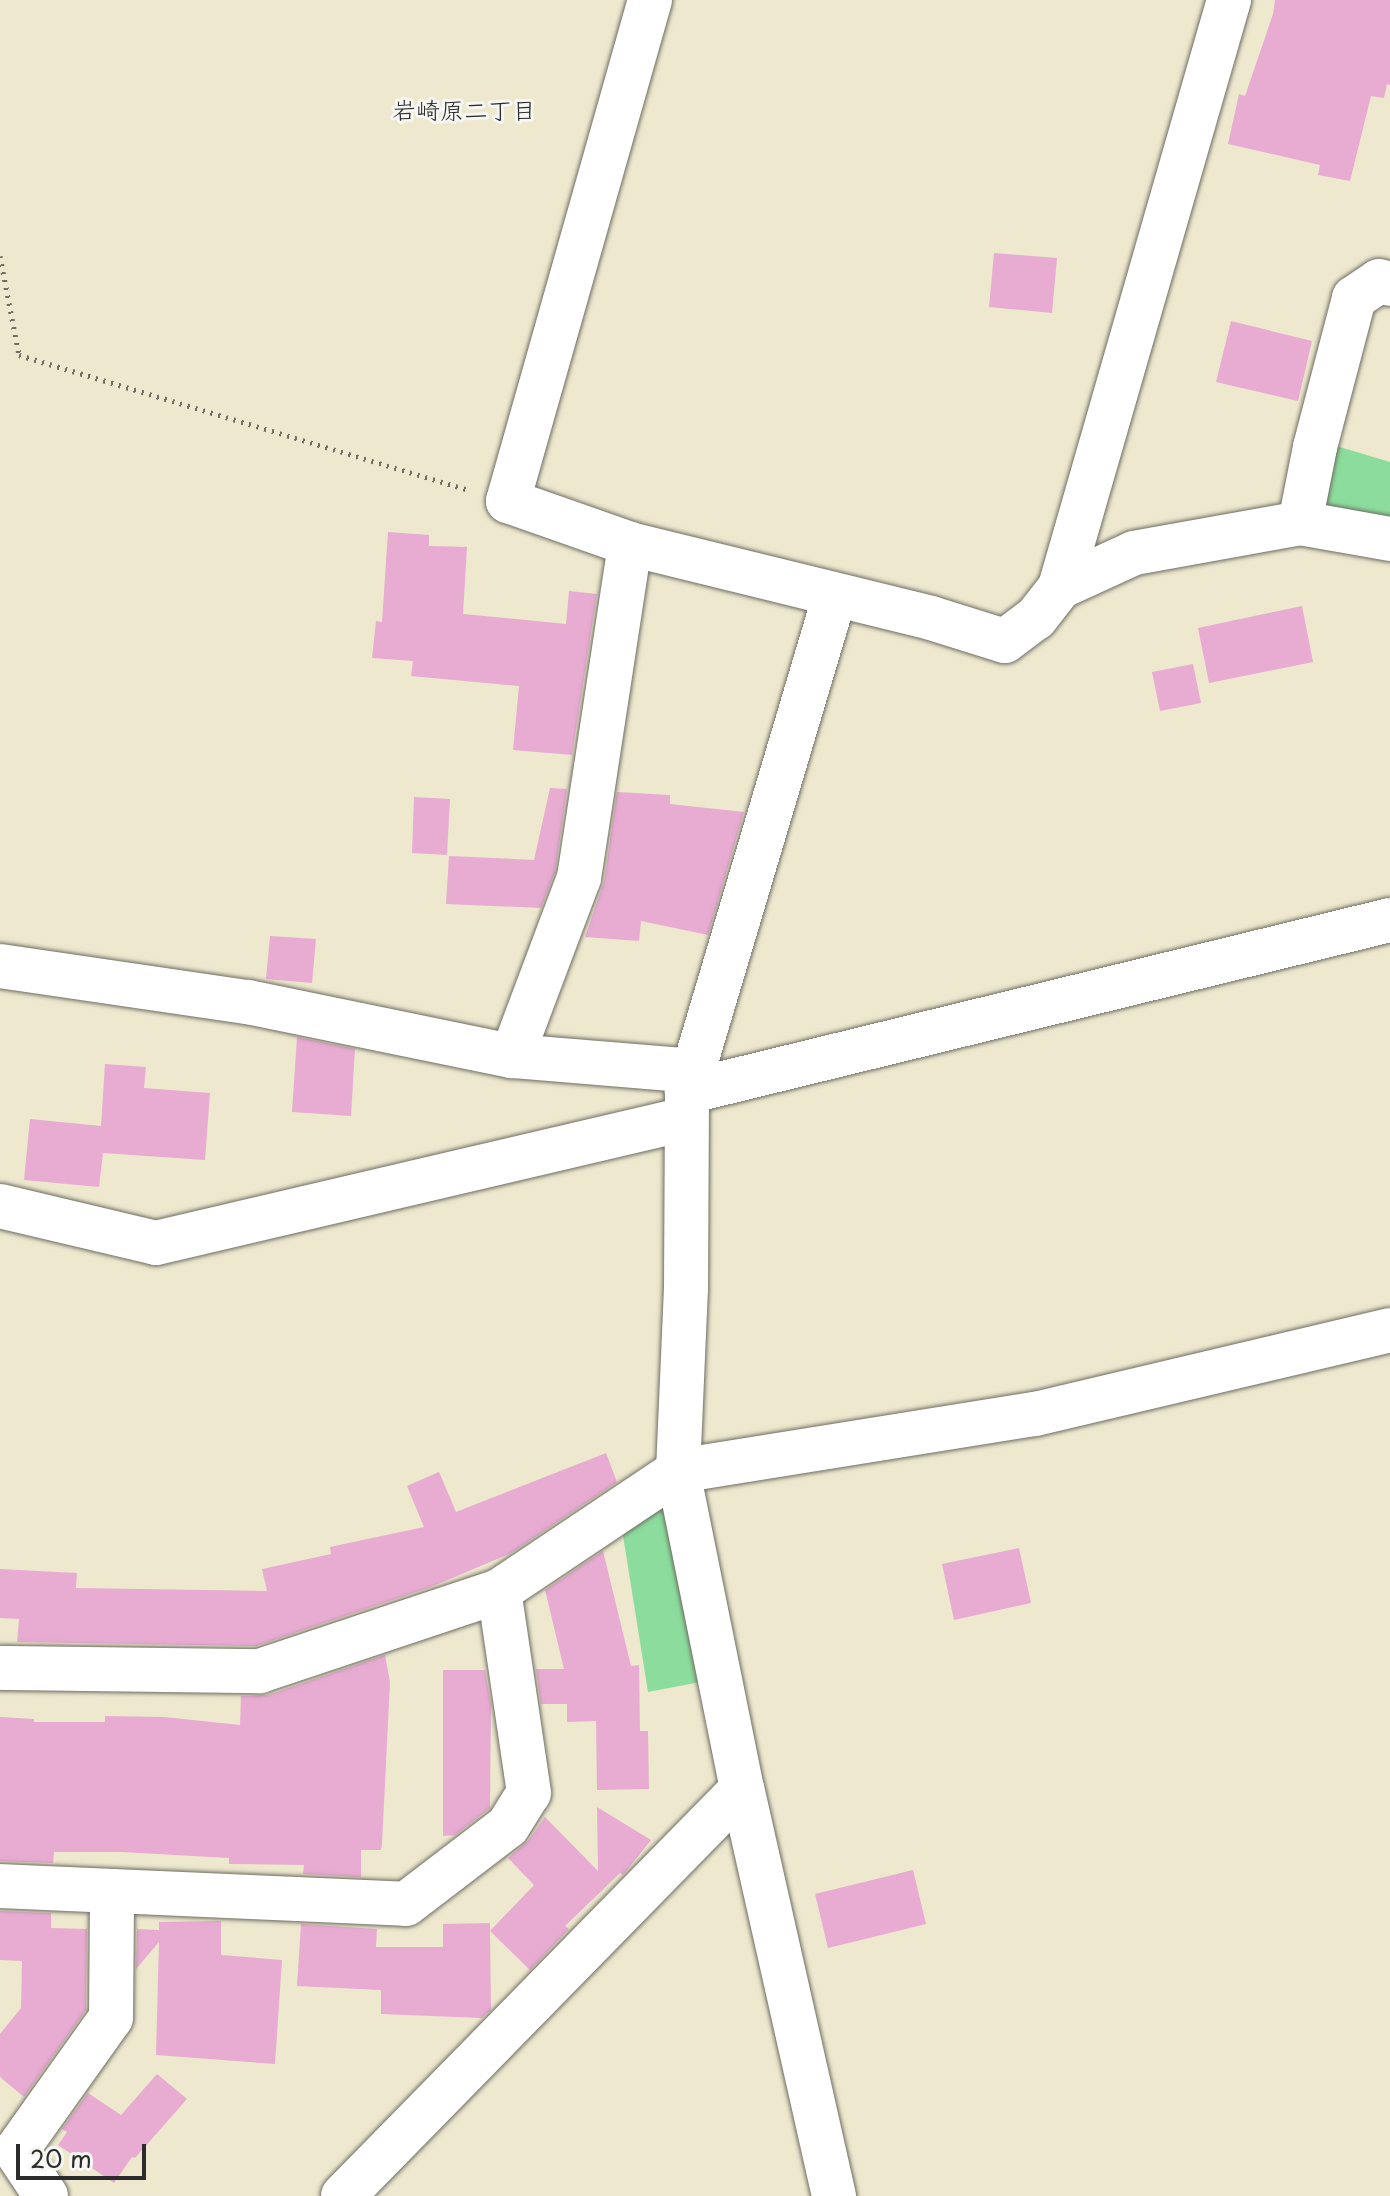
<!DOCTYPE html>
<html>
<head>
<meta charset="utf-8">
<style>
  body { margin:0 }
  #map { position:relative; width:1390px; height:2196px; overflow:hidden; background:#ede8ce; font-family:"Playpen Sans","Klee One",sans-serif }
  div>[style] { position:absolute }
  .green>* { inset:0; background:#8cdd9d }
  .building>* { inset:0; background:#e8acd2 }
  .path>* { height:5px; margin-top:-2.5px; transform-origin:0; background:repeating-linear-gradient(90deg,#6f6d64 0 2px,transparent 0 8px) }
  .roads { filter:drop-shadow(0 0 2px #6f6d64) drop-shadow(0 0 2px #6f6d64) }
  .street>* { height:44px; margin:-22px; padding:0 22px; transform-origin:22px; border-radius:22px; background:#fff }
  span { translate:-50% -50%; white-space:nowrap; text-align:center; line-height:1.15; -webkit-text-stroke:6px #f6f6f2; paint-order:stroke }
  .neighbourhood-label { font-size:24px; color:#2b2b2b }
  .scale { position:absolute; left:16px; top:2144px; width:130px; height:36px; box-sizing:border-box; border:4px solid #2b2b2b; border-top:0; padding-left:10px; font-size:24px; line-height:28px; white-space:nowrap; color:#2b2b2b; -webkit-text-stroke:6px #f6f6f2; paint-order:stroke }
</style>
</head>
<body>
<div id="map">
  <div class="green">
    <div style="clip-path:polygon(1323px 442px,1390px 462px,1390px 531px,1314px 516px)"></div>
    <div style="clip-path:polygon(675px 1493px,711px 1680px,648px 1692px,621px 1523px)"></div>
  </div>
  <div class="building">
    <div style="clip-path:polygon(1275px 0,1390px 0,1390px 85px,1387px 84px,1384px 98px,1371px 96px,1350px 181px,1318px 175px,1320px 165px,1228px 144px,1239px 94px,1245px 96px,1273px 14px)"></div>
    <div style="clip-path:polygon(994px 253px,1057px 258px,1052px 313px,989px 307px)"></div>
    <div style="clip-path:polygon(1231px 321px,1312px 341px,1298px 401px,1216px 382px)"></div>
    <div style="clip-path:polygon(388px 532px,429px 535px,429px 546px,467px 547px,463px 614px,566px 624px,569px 591px,597px 594px,572px 755px,513px 750px,519px 686px,411px 676px,413px 661px,372px 658px,376px 621px,382px 622px)"></div>
    <div style="clip-path:polygon(1302px 606px,1313px 662px,1209px 683px,1198px 628px)"></div>
    <div style="clip-path:polygon(1193px 664px,1201px 703px,1160px 711px,1152px 672px)"></div>
    <div style="clip-path:polygon(550px 788px,567px 789px,555px 872px,541px 908px,446px 904px,449px 856px,534px 860px)"></div>
    <div style="clip-path:polygon(617px 792px,670px 795px,670px 804px,744px 812px,708px 935px,641px 921px,639px 941px,585px 937px,604px 882px)"></div>
    <div style="clip-path:polygon(414px 797px,450px 799px,447px 855px,412px 853px)"></div>
    <div style="clip-path:polygon(270px 936px,316px 939px,312px 983px,266px 979px)"></div>
    <div style="clip-path:polygon(297px 1037px,355px 1049px,351px 1116px,292px 1112px)"></div>
    <div style="clip-path:polygon(105px 1064px,146px 1067px,144px 1088px,210px 1093px,205px 1160px,103px 1153px,99px 1187px,24px 1180px,30px 1119px,101px 1126px)"></div>
    <div style="clip-path:polygon(606px 1453px,617px 1482px,511px 1553px,431px 1587px,256px 1646px,17px 1642px,19px 1619px,0 1618px,0 1569px,77px 1573px,76px 1588px,267px 1591px,262px 1569px,331px 1554px,330px 1547px,424px 1527px,407px 1486px,439px 1472px,456px 1512px)"></div>
    <div style="clip-path:polygon(1019px 1548px,1031px 1603px,954px 1620px,942px 1564px)"></div>
    <div style="clip-path:polygon(603px 1551px,631px 1666px,639px 1665px,640px 1731px,648px 1731px,649px 1789px,597px 1790px,596px 1721px,567px 1722px,567px 1704px,541px 1704px,536px 1669px,564px 1669px,545px 1590px)"></div>
    <div style="clip-path:polygon(385px 1655px,390px 1682px,382px 1844px,381px 1850px,361px 1850px,361px 1877px,303px 1874px,304px 1865px,229px 1864px,229px 1858px,122px 1852px,54px 1852px,53px 1863px,0 1861px,0 1717px,34px 1719px,34px 1722px,105px 1722px,105px 1716px,164px 1717px,240px 1725px,241px 1696px,268px 1695px)"></div>
    <div style="clip-path:polygon(443px 1670px,485px 1670px,491px 1705px,490px 1808px,455px 1835px,443px 1836px)"></div>
    <div style="clip-path:polygon(597px 1807px,651px 1840px,623px 1875px,620px 1873px,565px 1926px,569px 1929px,530px 1970px,490px 1931px,491px 2010px,482px 2018px,381px 2014px,381px 1990px,297px 1986px,301px 1924px,377px 1929px,376px 1947px,443px 1947px,443px 1924px,490px 1923px,490px 1931px,534px 1885px,508px 1858px,529px 1840px,545px 1817px,598px 1871px)"></div>
    <div style="clip-path:polygon(913px 1870px,926px 1924px,828px 1948px,815px 1894px)"></div>
    <div style="clip-path:polygon(0 1911px,51px 1913px,51px 1928px,87px 1929px,86px 2010px,24px 2097px,0 2077px,0 2034px,21px 2008px,22px 1961px,0 1960px)"></div>
    <div style="clip-path:polygon(221px 1921px,221px 1955px,282px 1960px,275px 2064px,156px 2055px,159px 1942px,136px 1969px,137px 1929px,159px 1930px,159px 1922px)"></div>
    <div style="clip-path:polygon(157px 2074px,187px 2099px,135px 2158px,132px 2157px,114px 2183px,58px 2145px,67px 2132px,62px 2129px,88px 2093px,121px 2115px)"></div>
  </div>
  <div class="path">
    <div style="left:0;top:256px;width:101px;rotate:79.1deg"></div>
    <div style="left:19px;top:355px;width:469px;rotate:16.7deg"></div>
  </div>
  <div class="roads">
    <div class="street">
      <div style="left:650px;top:0;width:521px;rotate:105.82deg"></div>
      <div style="left:508px;top:501px;width:129px;rotate:19.4deg"></div>
      <div style="left:630px;top:544px;width:310px;rotate:13.8deg"></div>
      <div style="left:931px;top:618px;width:77px;rotate:17.3deg"></div>
      <div style="left:1005px;top:641px;width:39px;rotate:-37deg"></div>
      <div style="left:1036px;top:618px;width:39px;rotate:-52deg"></div>
      <div style="left:1060px;top:587px;width:611px;rotate:-73.94deg"></div>
      <div style="left:1300px;top:523px;width:77px;rotate:-78.8deg"></div>
      <div style="left:1315px;top:447px;width:154px;rotate:-75.3deg"></div>
      <div style="left:1354px;top:298px;width:30px;rotate:-34deg"></div>
      <div style="left:1379px;top:281px;width:11px;rotate:15deg"></div>
      <div style="left:1060px;top:587px;width:81px;rotate:-24.7deg"></div>
      <div style="left:1134px;top:553px;width:169px;rotate:-10.2deg"></div>
      <div style="left:1300px;top:523px;width:91px;rotate:10.1deg"></div>
      <div style="left:0;top:966px;width:251px;rotate:8.3deg"></div>
      <div style="left:248px;top:1002px;width:269px;rotate:11.6deg"></div>
      <div style="left:512px;top:1056px;width:190px;rotate:-69.4deg"></div>
      <div style="left:579px;top:878px;width:338px;rotate:-81.3deg"></div>
      <div style="left:512px;top:1056px;width:183px;rotate:4.7deg"></div>
      <div style="left:687px;top:1092px;width:724px;rotate:-13.75deg"></div>
      <div style="left:0;top:1206px;width:160px;rotate:13.3deg"></div>
      <div style="left:156px;top:1243px;width:543px;rotate:-13.19deg"></div>
      <div style="left:0;top:1668px;width:260px;rotate:0.7deg"></div>
      <div style="left:260px;top:1671px;width:252px;rotate:-18.5deg"></div>
      <div style="left:499px;top:1591px;width:216px;rotate:-33.8deg"></div>
      <div style="left:678px;top:1471px;width:362px;rotate:-9.1deg"></div>
      <div style="left:1035px;top:1414px;width:365px;rotate:-13.3deg"></div>
      <div style="left:0;top:1886px;width:406px;rotate:2.5deg"></div>
      <div style="left:406px;top:1904px;width:128px;rotate:-37.4deg"></div>
      <div style="left:508px;top:1826px;width:39px;rotate:-58deg"></div>
      <div style="left:529px;top:1793px;width:204px;rotate:-98.4deg"></div>
      <div style="left:46px;top:2196px;width:54px;rotate:-123.7deg"></div>
      <div style="left:16px;top:2151px;width:163px;rotate:-54.5deg"></div>
      <div style="left:111px;top:2018px;width:127px;rotate:-89.5deg"></div>
      <div style="left:343px;top:2196px;width:570px;rotate:-45.57deg"></div>
      <div style="left:834px;top:2196px;width:417px;rotate:-102.7deg"></div>
      <div style="left:742px;top:1789px;width:324px;rotate:-101.4deg"></div>
      <div style="left:678px;top:1471px;width:182px;rotate:-87.5deg"></div>
      <div style="left:686px;top:1289px;width:197px;rotate:-89.7deg"></div>
      <div style="left:687px;top:1092px;width:519px;rotate:-73.42deg"></div>
    </div>
  </div>
  <div class="neighbourhood-label">
    <span style="left:464px;top:110px">岩崎原二丁目</span>
  </div>
  <div class="scale">20 m</div>
</div>
</body>
</html>
